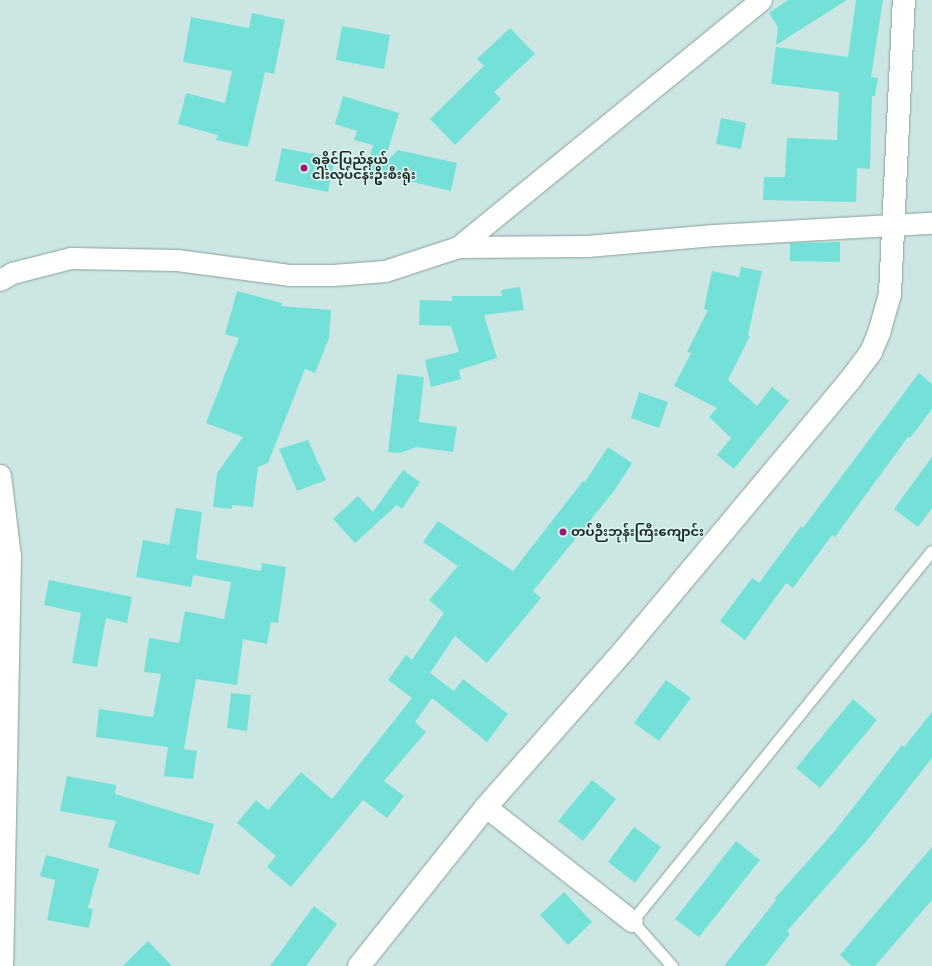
<!DOCTYPE html>
<html>
<head>
<meta charset="utf-8">
<style>
  body { margin:0 }
  #map { position:relative; width:932px; height:966px; overflow:hidden; background:#cce6e3; font-family:"Archivo Narrow","Noto Sans Myanmar",sans-serif }
  div>[style] { position:absolute }
  .building>* { inset:0; background:#74e1d9 }
  .roads { filter:drop-shadow(0 0 1px #88a09e) drop-shadow(0 0 1px #88a09e) }
  .service>* { height:11px; margin:-5.5px; padding:0 5.5px; transform-origin:5.5px; border-radius:5.5px; background:#fff }
  .minor>* { height:21px; margin:-10.5px; padding:0 10.5px; transform-origin:10.5px; border-radius:10.5px; background:#fff }
  .tertiary>* { height:22px; margin:-11px; padding:0 11px; transform-origin:11px; border-radius:11px; background:#fff }
  .dots>* { width:11px; height:11px; translate:-50% -50%; box-sizing:border-box; border:2px solid #d9f3f0; border-radius:50% }
  span { translate:-50% -50%; white-space:nowrap; text-align:center; line-height:1.15; -webkit-text-stroke:3.5px #d9f3f0; paint-order:stroke }
  .poi-label { font-size:13px; color:#1c2625; font-weight:700 }
  .left { translate:0 -50%; text-align:left }
</style>
</head>
<body>
<div id="map">
  <div class="building">
    <div style="clip-path:polygon(788px 0,847px 0,776px 45px,778px 27px,769px 13px)"></div>
    <div style="clip-path:polygon(856px 0,883px 0,871px 77px,878px 78px,875px 96px,872px 96px,870px 169px,857px 168px,856px 202px,763px 200px,764px 177px,785px 177px,787px 138px,837px 140px,839px 92px,771px 84px,776px 47px,848px 57px)"></div>
    <div style="clip-path:polygon(252px 13px,285px 20px,274px 74px,265px 72px,248px 147px,216px 140px,218px 135px,178px 124px,186px 93px,225px 103px,232px 71px,183px 62px,191px 17px,249px 28px)"></div>
    <div style="clip-path:polygon(342px 26px,390px 35px,384px 69px,336px 60px)"></div>
    <div style="clip-path:polygon(510px 28px,535px 54px,494px 92px,501px 99px,455px 145px,430px 119px,484px 66px,477px 59px)"></div>
    <div style="clip-path:polygon(343px 96px,399px 113px,384px 164px,398px 150px,457px 163px,451px 191px,366px 171px,373px 145px,354px 140px,357px 131px,335px 124px)"></div>
    <div style="clip-path:polygon(721px 118px,746px 123px,741px 149px,716px 144px)"></div>
    <div style="clip-path:polygon(282px 148px,335px 158px,328px 192px,275px 181px)"></div>
    <div style="clip-path:polygon(840px 242px,840px 262px,790px 261px,790px 243px)"></div>
    <div style="clip-path:polygon(741px 267px,762px 271px,748px 335px,750px 336px,728px 380px,757px 406px,772px 387px,789px 401px,734px 469px,717px 455px,731px 438px,709px 417px,717px 408px,674px 386px,691px 353px,687px 352px,708px 310px,704px 309px,712px 271px,739px 277px)"></div>
    <div style="clip-path:polygon(520px 287px,524px 310px,484px 315px,497px 358px,459px 370px,461px 379px,431px 387px,425px 360px,459px 352px,451px 326px,419px 325px,420px 300px,452px 301px,452px 296px,502px 296px,501px 290px)"></div>
    <div style="clip-path:polygon(237px 291px,282px 303px,281px 306px,331px 310px,329px 338px,315px 373px,305px 369px,268px 463px,258px 467px,253px 507px,232px 505px,232px 509px,213px 507px,217px 473px,243px 437px,206px 423px,239px 338px,225px 334px)"></div>
    <div style="clip-path:polygon(919px 373px,932px 384px,932px 409px,910px 438px,908px 437px,835px 537px,832px 535px,793px 588px,786px 583px,745px 640px,720px 621px,752px 578px,759px 583px,801px 526px,803px 528px)"></div>
    <div style="clip-path:polygon(397px 374px,424px 377px,419px 422px,457px 427px,453px 452px,416px 447px,400px 453px,388px 452px)"></div>
    <div style="clip-path:polygon(639px 392px,668px 402px,659px 428px,631px 418px)"></div>
    <div style="clip-path:polygon(308px 440px,326px 480px,297px 491px,279px 449px)"></div>
    <div style="clip-path:polygon(608px 447px,632px 463px,614px 491px,533px 591px,541px 598px,487px 663px,455px 636px,430px 673px,454px 691px,463px 679px,508px 714px,487px 742px,432px 698px,415px 722px,426px 732px,384px 781px,404px 796px,387px 818px,363px 800px,291px 887px,267px 867px,276px 856px,237px 823px,256px 800px,268px 810px,301px 772px,332px 799px,412px 698px,388px 680px,406px 655px,412px 660px,444px 613px,429px 600px,458px 566px,423px 542px,438px 521px,513px 571px,583px 481px,585px 482px)"></div>
    <div style="clip-path:polygon(932px 457px,932px 508px,918px 527px,894px 509px)"></div>
    <div style="clip-path:polygon(403px 470px,420px 482px,402px 509px,397px 505px,355px 543px,333px 519px,358px 496px,373px 512px)"></div>
    <div style="clip-path:polygon(176px 508px,202px 512px,196px 559px,261px 571px,262px 563px,286px 567px,278px 623px,271px 622px,267px 644px,243px 639px,237px 685px,196px 679px,184px 749px,197px 751px,193px 779px,164px 776px,168px 747px,96px 737px,99px 709px,153px 717px,161px 674px,144px 672px,149px 638px,179px 643px,185px 611px,224px 619px,231px 582px,193px 575px,191px 587px,136px 577px,143px 540px,169px 545px)"></div>
    <div style="clip-path:polygon(49px 580px,132px 597px,127px 623px,106px 618px,97px 667px,72px 663px,81px 613px,44px 605px)"></div>
    <div style="clip-path:polygon(666px 680px,691px 698px,659px 741px,634px 723px)"></div>
    <div style="clip-path:polygon(231px 693px,251px 695px,247px 731px,227px 728px)"></div>
    <div style="clip-path:polygon(853px 699px,877px 720px,820px 788px,796px 768px)"></div>
    <div style="clip-path:polygon(932px 712px,932px 758px,870px 837px,787px 931px,790px 934px,765px 966px,724px 966px,776px 900px,775px 898px,834px 832px,902px 745px,904px 747px)"></div>
    <div style="clip-path:polygon(67px 776px,116px 785px,115px 794px,214px 824px,199px 875px,108px 847px,116px 821px,60px 811px)"></div>
    <div style="clip-path:polygon(592px 780px,616px 799px,583px 841px,558px 821px)"></div>
    <div style="clip-path:polygon(634px 827px,661px 847px,635px 883px,608px 862px)"></div>
    <div style="clip-path:polygon(736px 841px,760px 860px,699px 937px,675px 919px)"></div>
    <div style="clip-path:polygon(932px 847px,932px 900px,875px 966px,852px 966px,840px 955px)"></div>
    <div style="clip-path:polygon(46px 855px,99px 869px,88px 908px,93px 909px,89px 928px,47px 920px,55px 880px,40px 876px)"></div>
    <div style="clip-path:polygon(564px 892px,592px 922px,568px 945px,540px 915px)"></div>
    <div style="clip-path:polygon(314px 906px,337px 924px,306px 966px,270px 966px)"></div>
    <div style="clip-path:polygon(148px 941px,172px 966px,123px 966px)"></div>
  </div>
  <div class="roads">
    <div class="service">
      <div style="left:672px;top:966px;width:60px;rotate:-131.6deg"></div>
      <div style="left:632px;top:921px;width:476px;rotate:-51deg"></div>
    </div>
    <div class="minor">
      <div style="left:458px;top:247px;width:129px;rotate:-0.4deg"></div>
      <div style="left:587px;top:246px;width:127px;rotate:-5deg"></div>
      <div style="left:714px;top:235px;width:218px;rotate:-3.2deg"></div>
      <div style="left:0;top:280px;width:14px;rotate:-30deg"></div>
      <div style="left:12px;top:273px;width:61px;rotate:-14.3deg"></div>
      <div style="left:71px;top:258px;width:106px;rotate:1.1deg"></div>
      <div style="left:177px;top:260px;width:113px;rotate:7.6deg"></div>
      <div style="left:289px;top:275px;width:44px"></div>
      <div style="left:333px;top:275px;width:52px;rotate:-4.4deg"></div>
      <div style="left:385px;top:271px;width:77px;rotate:-18.2deg"></div>
      <div style="left:458px;top:247px;width:391px;rotate:-39.2deg"></div>
      <div style="left:0;top:475px;width:82px;rotate:83deg"></div>
      <div style="left:10px;top:556px;width:410px;rotate:91.1deg"></div>
      <div style="left:486px;top:807px;width:185px;rotate:38deg"></div>
    </div>
    <div class="tertiary">
      <div style="left:359px;top:966px;width:203px;rotate:-51.4deg"></div>
      <div style="left:486px;top:807px;width:212px;rotate:-48.6deg"></div>
      <div style="left:626px;top:648px;width:349px;rotate:-50.1deg"></div>
      <div style="left:850px;top:380px;width:35px;rotate:-53deg"></div>
      <div style="left:871px;top:352px;width:21px;rotate:-67deg"></div>
      <div style="left:879px;top:333px;width:41px;rotate:-74.2deg"></div>
      <div style="left:890px;top:294px;width:294px;rotate:-87.3deg"></div>
    </div>
  </div>
  <div class="dots">
    <div style="left:304px;top:168px;background:#991b72"></div>
    <div style="left:563px;top:532px;background:#991b72"></div>
  </div>
  <div class="poi-label">
    <span class="left" style="left:312px;top:168px">ရခိုင်ပြည်နယ်<br>ငါးလုပ်ငန်းဦးစီးရုံး</span>
    <span class="left" style="left:571px;top:532px">တပ်ဉီးဘုန်းကြီးကျောင်း</span>
  </div>
</div>
</body>
</html>
